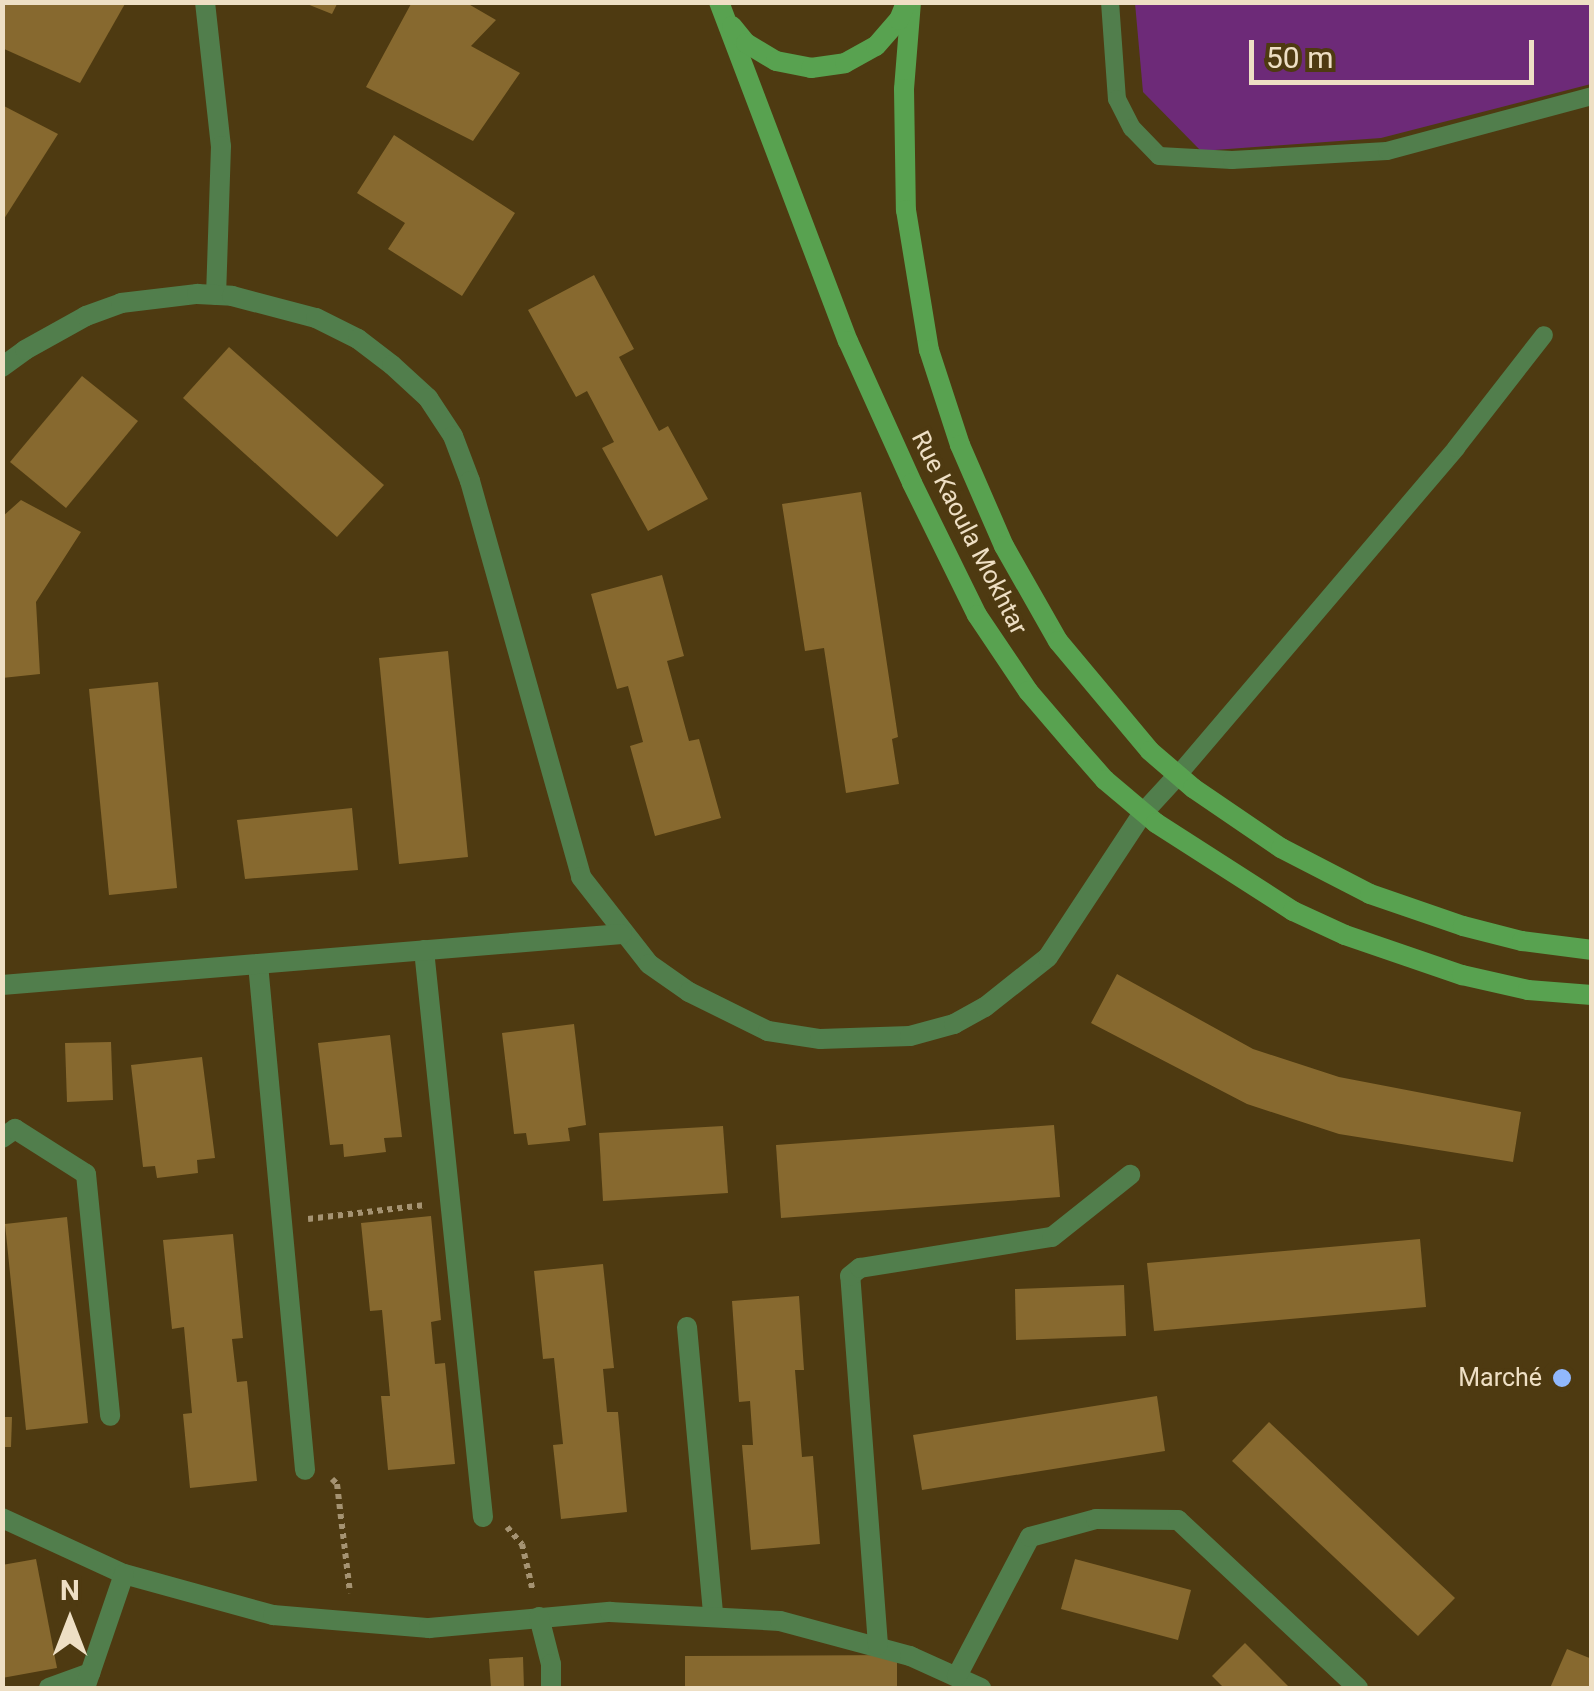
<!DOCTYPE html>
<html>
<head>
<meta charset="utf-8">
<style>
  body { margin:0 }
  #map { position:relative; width:1594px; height:1691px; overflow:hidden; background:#4e3a11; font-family:Roboto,sans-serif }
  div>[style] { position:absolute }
  .green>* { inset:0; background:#6d2a78 }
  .building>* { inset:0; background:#87692f }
  .path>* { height:6px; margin-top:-3px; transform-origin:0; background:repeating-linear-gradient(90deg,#a59372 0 5px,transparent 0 10px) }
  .lane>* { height:18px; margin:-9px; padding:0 9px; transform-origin:9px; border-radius:9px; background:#517e4c }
  .street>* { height:20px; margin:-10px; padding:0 10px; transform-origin:10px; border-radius:10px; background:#517e4c }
  .secondary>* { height:20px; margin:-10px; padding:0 10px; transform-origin:10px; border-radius:10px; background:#58a250 }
  .dots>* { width:28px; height:28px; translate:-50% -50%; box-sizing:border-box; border:5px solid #4e3a11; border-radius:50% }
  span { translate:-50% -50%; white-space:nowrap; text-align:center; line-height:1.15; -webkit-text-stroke:8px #4e3a11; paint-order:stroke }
  .street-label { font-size:25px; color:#eedfc4 }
  .poi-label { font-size:25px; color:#eedfc4 }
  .right { translate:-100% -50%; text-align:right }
  .frame { position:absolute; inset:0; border:5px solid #eedfc4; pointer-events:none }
  .north { position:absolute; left:20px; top:1571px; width:100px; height:100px; -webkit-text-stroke:8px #4e3a11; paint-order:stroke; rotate:0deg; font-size:28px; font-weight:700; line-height:40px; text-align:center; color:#eedfc4 }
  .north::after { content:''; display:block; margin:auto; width:35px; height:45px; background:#eedfc4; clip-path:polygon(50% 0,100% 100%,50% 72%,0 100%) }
  .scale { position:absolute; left:1249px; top:40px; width:285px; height:45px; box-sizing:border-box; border:5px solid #eedfc4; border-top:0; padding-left:12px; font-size:30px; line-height:35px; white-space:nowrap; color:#eedfc4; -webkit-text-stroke:8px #4e3a11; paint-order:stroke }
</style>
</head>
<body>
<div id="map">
  <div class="green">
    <div style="clip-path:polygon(1135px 3px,1591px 3px,1591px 84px,1381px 138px,1201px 151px,1143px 92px)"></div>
  </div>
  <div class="building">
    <div style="clip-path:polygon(2px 2px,126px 2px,80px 83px,2px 48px)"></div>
    <div style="clip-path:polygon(302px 2px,338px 2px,332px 14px)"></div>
    <div style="clip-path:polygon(412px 2px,465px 2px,496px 20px,471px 46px,520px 73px,473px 141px,366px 87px)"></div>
    <div style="clip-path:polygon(2px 105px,58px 134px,2px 222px)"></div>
    <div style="clip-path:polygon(394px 135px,515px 213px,462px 296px,388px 249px,405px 223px,357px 193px)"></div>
    <div style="clip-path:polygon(594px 275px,634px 349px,619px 357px,659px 431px,668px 426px,708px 499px,648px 531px,602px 448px,614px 442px,587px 391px,576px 397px,528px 310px)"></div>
    <div style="clip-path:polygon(229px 347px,384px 485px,337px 537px,183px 398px)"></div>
    <div style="clip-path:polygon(82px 376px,138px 421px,66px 508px,10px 462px)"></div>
    <div style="clip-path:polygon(861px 492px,898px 737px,892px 739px,899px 784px,846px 793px,824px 648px,805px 651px,782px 504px)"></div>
    <div style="clip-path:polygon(21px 500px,81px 532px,36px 602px,40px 674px,2px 678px,2px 517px)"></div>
    <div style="clip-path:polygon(662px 575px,684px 656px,667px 661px,689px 741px,699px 739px,721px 818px,655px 836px,630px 746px,643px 742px,628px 686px,617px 689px,591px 594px)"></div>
    <div style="clip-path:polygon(448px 651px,468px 857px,399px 864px,379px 658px)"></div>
    <div style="clip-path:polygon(158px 682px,177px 888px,109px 895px,89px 689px)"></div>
    <div style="clip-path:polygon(352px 808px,358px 870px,245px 879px,237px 820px)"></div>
    <div style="clip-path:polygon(1117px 974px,1253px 1049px,1339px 1077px,1521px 1112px,1513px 1162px,1339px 1134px,1247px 1104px,1091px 1023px)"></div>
    <div style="clip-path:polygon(574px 1024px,586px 1125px,568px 1128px,570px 1141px,528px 1145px,526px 1133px,514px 1134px,502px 1033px)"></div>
    <div style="clip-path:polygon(390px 1035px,402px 1137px,384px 1138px,386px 1152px,344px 1157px,343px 1144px,330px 1145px,318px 1043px)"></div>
    <div style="clip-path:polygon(111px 1042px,113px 1100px,67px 1102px,65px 1043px)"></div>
    <div style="clip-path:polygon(202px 1057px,215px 1158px,197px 1160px,198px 1173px,157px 1178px,155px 1166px,143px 1167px,131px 1065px)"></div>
    <div style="clip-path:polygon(1054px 1125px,1060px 1197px,781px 1218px,776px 1145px)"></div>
    <div style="clip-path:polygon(723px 1126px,728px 1193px,603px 1201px,599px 1133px)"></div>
    <div style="clip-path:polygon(431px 1216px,441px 1320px,431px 1322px,435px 1364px,445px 1363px,455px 1464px,388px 1470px,381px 1396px,390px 1396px,382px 1310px,370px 1311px,361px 1223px)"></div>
    <div style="clip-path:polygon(67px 1217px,88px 1423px,26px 1430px,5px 1224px)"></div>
    <div style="clip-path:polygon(233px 1234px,243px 1338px,232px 1339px,237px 1382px,247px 1381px,257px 1481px,190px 1488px,183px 1414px,192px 1413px,184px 1327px,172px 1329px,163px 1240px)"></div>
    <div style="clip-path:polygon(1420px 1239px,1426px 1307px,1154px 1331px,1147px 1263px)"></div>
    <div style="clip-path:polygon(603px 1264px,614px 1368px,603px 1369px,607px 1412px,618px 1412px,627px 1512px,561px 1519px,553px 1445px,563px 1444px,554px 1358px,543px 1359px,534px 1271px)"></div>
    <div style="clip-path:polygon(1124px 1285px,1126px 1336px,1016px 1340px,1015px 1289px)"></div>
    <div style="clip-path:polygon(799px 1296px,804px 1370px,795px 1370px,802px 1457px,813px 1456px,820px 1544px,751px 1550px,742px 1445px,753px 1445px,750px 1401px,739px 1402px,732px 1301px)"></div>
    <div style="clip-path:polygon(1157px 1396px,1165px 1451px,922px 1490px,913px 1435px)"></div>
    <div style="clip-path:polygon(2px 1417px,12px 1417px,11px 1447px,2px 1447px)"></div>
    <div style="clip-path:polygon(1269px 1422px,1455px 1598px,1418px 1636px,1232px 1461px)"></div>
    <div style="clip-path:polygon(36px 1559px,57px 1668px,2px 1678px,2px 1565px)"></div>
    <div style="clip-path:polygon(1075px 1559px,1191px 1590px,1178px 1640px,1061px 1609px)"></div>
    <div style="clip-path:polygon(1245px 1643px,1290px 1688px,1224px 1688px,1212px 1676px)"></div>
    <div style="clip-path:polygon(1567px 1649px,1592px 1659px,1592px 1688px,1550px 1688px)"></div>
    <div style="clip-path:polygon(897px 1655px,897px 1688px,685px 1688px,685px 1656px)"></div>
    <div style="clip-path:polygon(523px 1657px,524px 1688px,491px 1688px,489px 1659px)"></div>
  </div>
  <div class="path">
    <div style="left:308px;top:1219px;width:118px;rotate:-6.8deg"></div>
    <div style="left:332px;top:1479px;width:7px;rotate:45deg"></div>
    <div style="left:337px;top:1484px;width:110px;rotate:83.2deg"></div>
    <div style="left:507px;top:1527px;width:23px;rotate:49deg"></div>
    <div style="left:522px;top:1544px;width:49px;rotate:77.1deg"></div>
  </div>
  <div class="lane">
    <div style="left:1110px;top:2px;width:97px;rotate:85.9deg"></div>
    <div style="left:1117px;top:99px;width:33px;rotate:63deg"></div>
    <div style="left:1132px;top:128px;width:39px;rotate:46deg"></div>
    <div style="left:1159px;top:156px;width:73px;rotate:3.1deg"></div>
    <div style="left:1232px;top:160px;width:155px;rotate:-3.3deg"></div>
    <div style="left:1387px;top:151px;width:212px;rotate:-15deg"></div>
    <div style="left:1178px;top:775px;width:429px;rotate:-49.6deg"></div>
    <div style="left:1456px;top:448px;width:143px;rotate:-52.1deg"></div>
  </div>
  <div class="street">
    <div style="left:205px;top:2px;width:145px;rotate:83.7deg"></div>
    <div style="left:221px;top:146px;width:149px;rotate:91.9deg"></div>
    <div style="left:2px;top:367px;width:29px;rotate:-36deg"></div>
    <div style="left:25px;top:350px;width:70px;rotate:-29.1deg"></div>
    <div style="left:86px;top:316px;width:37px;rotate:-20deg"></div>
    <div style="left:121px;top:303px;width:77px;rotate:-6.8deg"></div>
    <div style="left:197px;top:294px;width:35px;rotate:3deg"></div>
    <div style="left:232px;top:296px;width:87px;rotate:14.7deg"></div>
    <div style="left:316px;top:318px;width:47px;rotate:26.6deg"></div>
    <div style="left:358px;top:339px;width:43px;rotate:37.4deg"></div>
    <div style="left:392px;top:365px;width:49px;rotate:42.5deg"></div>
    <div style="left:428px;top:398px;width:45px;rotate:56.7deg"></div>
    <div style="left:453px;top:436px;width:48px;rotate:69.3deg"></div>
    <div style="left:470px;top:481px;width:411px;rotate:74.3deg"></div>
    <div style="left:581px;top:877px;width:110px;rotate:52deg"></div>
    <div style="left:649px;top:964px;width:49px;rotate:35deg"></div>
    <div style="left:689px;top:992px;width:88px;rotate:26.3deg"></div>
    <div style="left:768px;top:1031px;width:53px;rotate:8.7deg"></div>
    <div style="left:820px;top:1039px;width:90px;rotate:-1.9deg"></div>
    <div style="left:910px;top:1036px;width:46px;rotate:-15.3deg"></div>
    <div style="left:954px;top:1024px;width:35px;rotate:-29deg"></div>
    <div style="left:985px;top:1007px;width:80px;rotate:-38.4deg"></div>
    <div style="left:1048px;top:957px;width:173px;rotate:-56.6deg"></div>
    <div style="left:1143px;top:813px;width:52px;rotate:-47.4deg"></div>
    <div style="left:424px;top:950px;width:570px;rotate:84.06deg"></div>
    <div style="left:258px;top:964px;width:508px;rotate:84.69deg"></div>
    <div style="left:2px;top:985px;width:622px;rotate:-4.7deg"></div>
    <div style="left:2px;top:1138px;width:16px;rotate:-35deg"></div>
    <div style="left:15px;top:1129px;width:84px;rotate:32.4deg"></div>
    <div style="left:86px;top:1174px;width:243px;rotate:84.3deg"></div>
    <div style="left:687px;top:1327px;width:288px;rotate:84.8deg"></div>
    <div style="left:2px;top:1518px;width:134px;rotate:24.7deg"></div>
    <div style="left:124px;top:1574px;width:155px;rotate:15.4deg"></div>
    <div style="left:273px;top:1615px;width:157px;rotate:4.8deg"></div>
    <div style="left:429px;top:1628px;width:182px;rotate:-5.1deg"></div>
    <div style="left:610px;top:1612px;width:170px;rotate:3deg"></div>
    <div style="left:780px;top:1621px;width:135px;rotate:15.1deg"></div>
    <div style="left:910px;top:1656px;width:78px;rotate:24.3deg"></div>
    <div style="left:539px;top:1617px;width:49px;rotate:75.7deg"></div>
    <div style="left:551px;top:1664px;width:24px;rotate:90deg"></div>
    <div style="left:878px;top:1645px;width:370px;rotate:-94.3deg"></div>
    <div style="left:850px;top:1276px;width:13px;rotate:-39deg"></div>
    <div style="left:860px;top:1268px;width:194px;rotate:-9.2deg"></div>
    <div style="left:1052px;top:1237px;width:100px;rotate:-38.5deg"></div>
    <div style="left:957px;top:1676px;width:157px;rotate:-62.3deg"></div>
    <div style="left:1030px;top:1537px;width:68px;rotate:-15.3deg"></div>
    <div style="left:1096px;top:1519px;width:82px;rotate:0.7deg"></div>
    <div style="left:1178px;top:1520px;width:246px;rotate:43deg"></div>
    <div style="left:49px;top:1688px;width:44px;rotate:-20.1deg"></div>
    <div style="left:85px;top:1688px;width:120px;rotate:-71.1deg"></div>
  </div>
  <div class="secondary">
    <div style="left:719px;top:2px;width:363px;rotate:69.2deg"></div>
    <div style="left:848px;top:341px;width:156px;rotate:65.7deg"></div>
    <div style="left:912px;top:483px;width:147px;rotate:63.8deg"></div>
    <div style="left:977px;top:615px;width:92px;rotate:56.1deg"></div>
    <div style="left:1028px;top:691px;width:74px;rotate:49.4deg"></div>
    <div style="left:1076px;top:747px;width:44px;rotate:48.7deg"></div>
    <div style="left:1105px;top:780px;width:67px;rotate:40.1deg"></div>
    <div style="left:1156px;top:823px;width:163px;rotate:32.7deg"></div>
    <div style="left:1293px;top:911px;width:57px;rotate:24.8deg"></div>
    <div style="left:1345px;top:935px;width:124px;rotate:18.9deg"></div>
    <div style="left:1462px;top:975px;width:68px;rotate:12.8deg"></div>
    <div style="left:1528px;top:990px;width:64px;rotate:4.5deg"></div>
    <div style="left:911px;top:2px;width:87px;rotate:94.6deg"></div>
    <div style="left:904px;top:89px;width:121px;rotate:89.1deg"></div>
    <div style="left:906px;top:210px;width:142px;rotate:80.7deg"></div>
    <div style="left:929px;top:350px;width:100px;rotate:71.9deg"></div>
    <div style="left:960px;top:445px;width:110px;rotate:66.5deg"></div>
    <div style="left:1004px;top:546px;width:109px;rotate:60.4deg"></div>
    <div style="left:1058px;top:641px;width:143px;rotate:50.1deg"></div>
    <div style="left:1150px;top:751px;width:57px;rotate:40.7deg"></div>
    <div style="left:1193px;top:788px;width:107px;rotate:34.3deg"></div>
    <div style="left:1281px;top:848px;width:100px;rotate:27.3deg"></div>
    <div style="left:1370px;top:894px;width:98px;rotate:19deg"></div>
    <div style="left:1463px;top:926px;width:61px;rotate:14.3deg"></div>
    <div style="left:1522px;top:941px;width:71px;rotate:7.3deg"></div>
    <div style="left:732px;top:26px;width:22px;rotate:51deg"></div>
    <div style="left:746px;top:43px;width:35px;rotate:31deg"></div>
    <div style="left:776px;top:61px;width:36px;rotate:11deg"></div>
    <div style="left:811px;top:68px;width:34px;rotate:-8deg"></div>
    <div style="left:845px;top:63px;width:35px;rotate:-29deg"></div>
    <div style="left:876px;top:46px;width:35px;rotate:-49deg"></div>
    <div style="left:899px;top:20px;width:18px;rotate:-68deg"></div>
  </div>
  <div class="dots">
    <div style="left:1562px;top:1378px;background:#91b8fd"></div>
  </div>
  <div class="street-label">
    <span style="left:969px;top:533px;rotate:63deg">Rue Kaoula Mokhtar</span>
  </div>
  <div class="poi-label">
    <span class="right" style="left:1542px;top:1378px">Marché</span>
  </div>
  <div class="frame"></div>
  <div class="north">N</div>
  <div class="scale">50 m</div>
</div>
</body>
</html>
